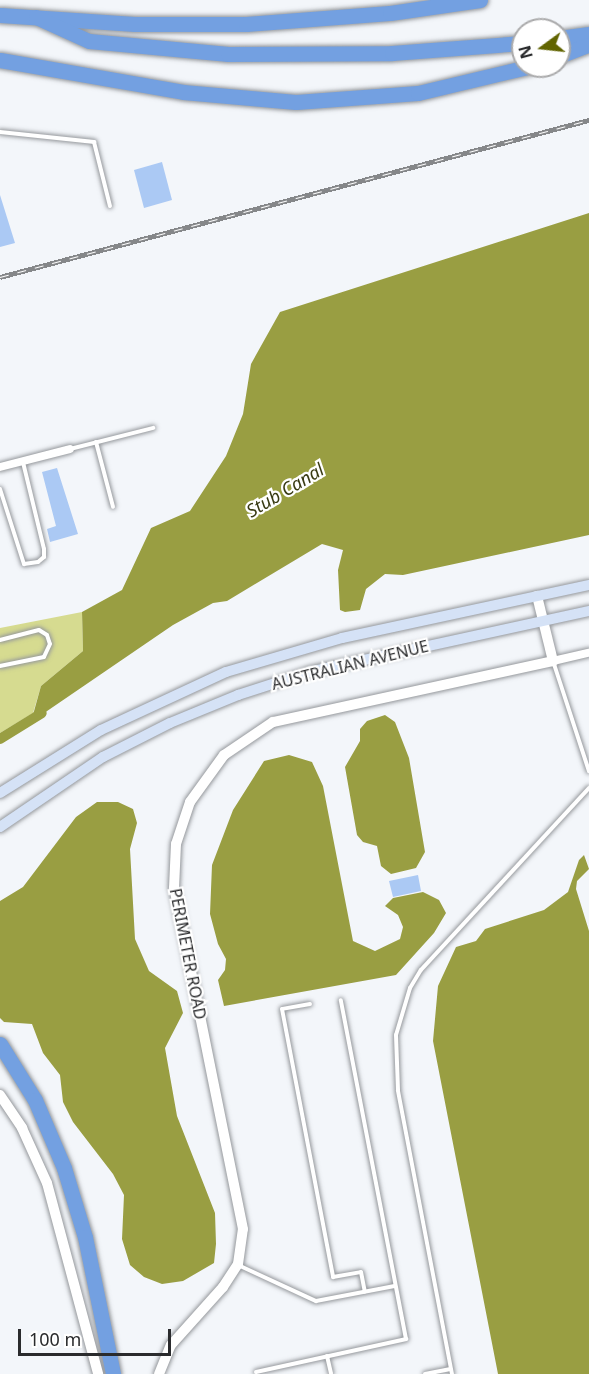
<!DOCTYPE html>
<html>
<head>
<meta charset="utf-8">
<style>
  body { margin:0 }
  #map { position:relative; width:589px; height:1374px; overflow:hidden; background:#f3f6fa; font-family:"Noto Sans",sans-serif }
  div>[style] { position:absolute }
  .green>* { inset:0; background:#d6db90 }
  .water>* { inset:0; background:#999e42 }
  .canal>* { height:10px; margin:-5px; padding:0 5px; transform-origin:5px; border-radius:5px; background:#999e42 }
  .building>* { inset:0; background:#abc9f4 }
  .roads { filter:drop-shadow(0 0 2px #95989c) drop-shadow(0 0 2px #95989c) }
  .service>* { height:4px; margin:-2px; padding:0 2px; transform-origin:2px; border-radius:2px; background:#fff }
  .minor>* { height:8px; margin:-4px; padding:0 4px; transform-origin:4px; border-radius:4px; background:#fff }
  .tertiary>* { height:10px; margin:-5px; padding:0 5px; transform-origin:5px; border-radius:5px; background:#fff }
  .secondary>* { height:10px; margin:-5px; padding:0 5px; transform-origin:5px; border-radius:5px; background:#d5e2f6 }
  .motorway>* { height:15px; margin:-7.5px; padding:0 7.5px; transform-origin:7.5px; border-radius:7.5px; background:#73a0e1 }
  .rail>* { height:5px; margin-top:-2.5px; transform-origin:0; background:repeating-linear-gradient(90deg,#fff 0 9px,#858789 0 18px); box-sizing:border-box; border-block:2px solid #858789 }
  span { translate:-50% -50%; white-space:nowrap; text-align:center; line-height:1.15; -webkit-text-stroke:4.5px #fff; paint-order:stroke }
  .street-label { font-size:16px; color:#2a2b2d }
  .water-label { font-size:18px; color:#393b14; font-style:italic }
  .north { position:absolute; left:511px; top:18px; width:60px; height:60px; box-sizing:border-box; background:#fff; border:2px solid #aaaaab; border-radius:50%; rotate:255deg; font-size:16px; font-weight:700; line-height:24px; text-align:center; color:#2a2b2d }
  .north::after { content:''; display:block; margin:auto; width:21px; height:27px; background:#616400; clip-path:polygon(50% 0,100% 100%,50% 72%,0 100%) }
  .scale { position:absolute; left:18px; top:1329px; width:153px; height:27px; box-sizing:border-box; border:3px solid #2a2b2d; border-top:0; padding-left:8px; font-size:18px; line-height:21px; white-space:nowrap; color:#2a2b2d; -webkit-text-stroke:4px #fff; paint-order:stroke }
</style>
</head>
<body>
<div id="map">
  <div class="green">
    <div style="clip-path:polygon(82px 612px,83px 651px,41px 686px,33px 713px,0 733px,0 628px)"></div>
  </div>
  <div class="water">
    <div style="clip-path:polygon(589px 213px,589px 535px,403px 575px,385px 574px,366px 589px,360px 610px,345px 612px,340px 610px,338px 570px,343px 550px,322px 544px,227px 601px,213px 603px,173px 625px,31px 722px,41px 686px,83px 651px,82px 612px,122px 590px,151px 528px,190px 511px,226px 456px,243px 414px,251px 364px,280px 312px)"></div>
    <div style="clip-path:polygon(385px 715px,395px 722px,409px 758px,425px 852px,416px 868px,391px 874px,381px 866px,377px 846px,363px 842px,357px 835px,345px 767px,360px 741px,360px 729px,367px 721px)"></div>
    <div style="clip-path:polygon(289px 755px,312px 762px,323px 786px,353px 941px,375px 951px,400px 939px,403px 927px,398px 915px,385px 906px,393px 898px,423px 892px,439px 900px,446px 913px,434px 933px,396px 975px,224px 1006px,218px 980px,225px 970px,226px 959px,218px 944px,210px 914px,212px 865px,233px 810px,264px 761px)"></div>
    <div style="clip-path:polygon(97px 802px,118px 802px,133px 809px,137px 823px,130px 849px,135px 939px,149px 971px,177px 991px,183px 1013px,165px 1048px,177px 1116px,215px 1213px,216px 1244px,214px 1263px,183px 1281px,162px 1284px,144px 1277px,130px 1265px,122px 1239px,124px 1195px,113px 1174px,73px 1122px,63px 1102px,60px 1075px,43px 1053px,32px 1024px,4px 1022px,0 1018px,0 901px,23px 887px,76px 817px)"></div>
    <div style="clip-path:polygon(584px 855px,589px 869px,577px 881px,576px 889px,589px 931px,589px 1374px,498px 1374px,433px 1041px,438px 986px,456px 947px,476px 941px,485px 929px,544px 910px,568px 892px,579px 860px)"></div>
  </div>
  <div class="canal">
    <div style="left:0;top:739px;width:49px;rotate:-31.8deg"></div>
  </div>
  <div class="building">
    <div style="clip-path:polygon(162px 162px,172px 200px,144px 208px,134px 170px)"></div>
    <div style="clip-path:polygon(0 195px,15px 243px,0 247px)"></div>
    <div style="clip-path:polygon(57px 468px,78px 534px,50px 542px,47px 529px,56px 526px,42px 472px)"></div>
    <div style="clip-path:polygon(418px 875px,421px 891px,393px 897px,389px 881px)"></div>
  </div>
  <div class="roads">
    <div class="service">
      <div style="left:0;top:132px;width:95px;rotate:6.1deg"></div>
      <div style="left:94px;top:142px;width:66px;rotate:76deg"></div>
      <div style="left:96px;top:442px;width:67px;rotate:75.3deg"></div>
      <div style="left:70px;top:449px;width:86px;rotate:-14.2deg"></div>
      <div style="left:0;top:489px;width:79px;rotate:72.3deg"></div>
      <div style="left:24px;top:564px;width:14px;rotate:-8deg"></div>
      <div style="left:38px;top:562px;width:8px;rotate:-40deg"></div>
      <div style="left:44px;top:557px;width:8px;rotate:-90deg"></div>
      <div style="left:44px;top:549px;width:89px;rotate:-103.6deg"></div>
      <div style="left:0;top:640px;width:40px;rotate:-14.4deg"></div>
      <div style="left:39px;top:630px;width:9px;rotate:32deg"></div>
      <div style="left:47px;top:635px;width:9px;rotate:72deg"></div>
      <div style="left:50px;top:644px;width:14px;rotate:115deg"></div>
      <div style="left:44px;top:657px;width:45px;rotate:168.4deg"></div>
      <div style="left:553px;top:661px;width:116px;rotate:71.9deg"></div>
      <div style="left:310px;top:1004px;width:28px;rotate:170deg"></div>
      <div style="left:282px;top:1009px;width:273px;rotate:79.2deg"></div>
      <div style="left:333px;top:1277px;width:28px;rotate:-10deg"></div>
      <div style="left:361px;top:1272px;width:20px;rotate:79deg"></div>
      <div style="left:238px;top:1265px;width:86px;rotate:24.8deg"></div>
      <div style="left:316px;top:1301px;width:80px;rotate:-10.8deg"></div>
      <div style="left:327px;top:1356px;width:18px;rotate:77deg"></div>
      <div style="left:256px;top:1372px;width:154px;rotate:-12.4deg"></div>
      <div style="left:406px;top:1339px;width:345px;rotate:-100.9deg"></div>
      <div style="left:425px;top:1374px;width:26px;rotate:-11deg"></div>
      <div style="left:452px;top:1374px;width:289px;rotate:-100.8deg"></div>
      <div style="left:398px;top:1090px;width:55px;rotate:-92.1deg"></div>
      <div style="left:396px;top:1035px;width:49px;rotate:-73.4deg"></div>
      <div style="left:410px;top:988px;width:21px;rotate:-59deg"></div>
      <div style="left:421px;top:970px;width:248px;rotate:-47.3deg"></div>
    </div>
    <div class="minor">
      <div style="left:0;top:467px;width:72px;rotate:-14.4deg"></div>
      <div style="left:553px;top:661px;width:37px;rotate:-13deg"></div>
    </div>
    <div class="tertiary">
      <div style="left:0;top:1095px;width:40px;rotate:56deg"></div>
      <div style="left:22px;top:1128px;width:60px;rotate:65.6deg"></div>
      <div style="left:47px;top:1183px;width:198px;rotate:75deg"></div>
      <div style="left:159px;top:1374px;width:31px;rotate:-68deg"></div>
      <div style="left:171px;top:1345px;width:78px;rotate:-48.1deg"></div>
      <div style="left:223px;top:1287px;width:27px;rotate:-57deg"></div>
      <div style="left:238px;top:1264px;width:35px;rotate:-82deg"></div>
      <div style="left:243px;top:1229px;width:348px;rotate:-101.4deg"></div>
      <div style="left:174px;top:888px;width:44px;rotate:-87.4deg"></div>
      <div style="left:176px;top:844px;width:44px;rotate:-71.6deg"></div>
      <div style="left:190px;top:802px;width:58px;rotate:-54.1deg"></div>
      <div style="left:224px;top:755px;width:59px;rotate:-34deg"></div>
      <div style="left:273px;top:722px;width:287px;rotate:-12.3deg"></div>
      <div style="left:553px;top:661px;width:67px;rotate:-103.8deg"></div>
    </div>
    <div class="secondary">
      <div style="left:0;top:793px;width:119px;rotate:-32deg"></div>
      <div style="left:101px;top:730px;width:138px;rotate:-24.9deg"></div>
      <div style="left:226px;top:672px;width:121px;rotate:-16.3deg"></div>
      <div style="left:342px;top:638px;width:253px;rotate:-12.1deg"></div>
      <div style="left:0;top:827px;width:125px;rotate:-34.2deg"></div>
      <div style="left:103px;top:757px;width:75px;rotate:-26.9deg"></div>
      <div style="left:170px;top:723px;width:74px;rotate:-22.4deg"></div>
      <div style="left:238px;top:695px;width:75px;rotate:-17.9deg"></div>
      <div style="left:309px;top:672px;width:287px;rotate:-12.3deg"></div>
    </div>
    <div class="motorway">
      <div style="left:0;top:15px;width:135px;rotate:3.8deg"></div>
      <div style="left:135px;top:24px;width:111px"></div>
      <div style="left:246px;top:24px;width:144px;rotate:-4.4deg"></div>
      <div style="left:390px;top:13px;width:91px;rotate:-8.2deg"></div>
      <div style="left:36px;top:17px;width:58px;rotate:24.4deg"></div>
      <div style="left:89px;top:41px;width:140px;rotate:5.3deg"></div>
      <div style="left:228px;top:54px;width:164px;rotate:-0.3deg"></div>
      <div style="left:392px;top:53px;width:131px;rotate:-4.4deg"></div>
      <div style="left:559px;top:38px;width:30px;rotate:-8deg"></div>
      <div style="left:559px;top:56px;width:30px;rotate:-21deg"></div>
      <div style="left:0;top:60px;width:186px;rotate:9.9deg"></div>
      <div style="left:183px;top:92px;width:113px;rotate:5.1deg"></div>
      <div style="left:296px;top:102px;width:122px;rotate:-4.2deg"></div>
      <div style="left:418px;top:93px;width:116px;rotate:-13.4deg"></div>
      <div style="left:0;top:1044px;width:66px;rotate:58deg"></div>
      <div style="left:35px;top:1100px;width:74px;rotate:66.9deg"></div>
      <div style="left:64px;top:1168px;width:72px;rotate:73.1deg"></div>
      <div style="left:85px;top:1237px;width:140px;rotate:78.4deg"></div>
    </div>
  </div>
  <div class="rail">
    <div style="left:0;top:277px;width:610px;rotate:-14.93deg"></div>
  </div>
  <div class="street-label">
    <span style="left:350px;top:665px;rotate:-14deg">AUSTRALIAN AVENUE</span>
    <span style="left:188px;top:954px;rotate:79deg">PERIMETER ROAD</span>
  </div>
  <div class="water-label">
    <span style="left:285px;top:490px;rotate:-31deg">Stub Canal</span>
  </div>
  <div class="north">N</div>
  <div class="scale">100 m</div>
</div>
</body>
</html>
